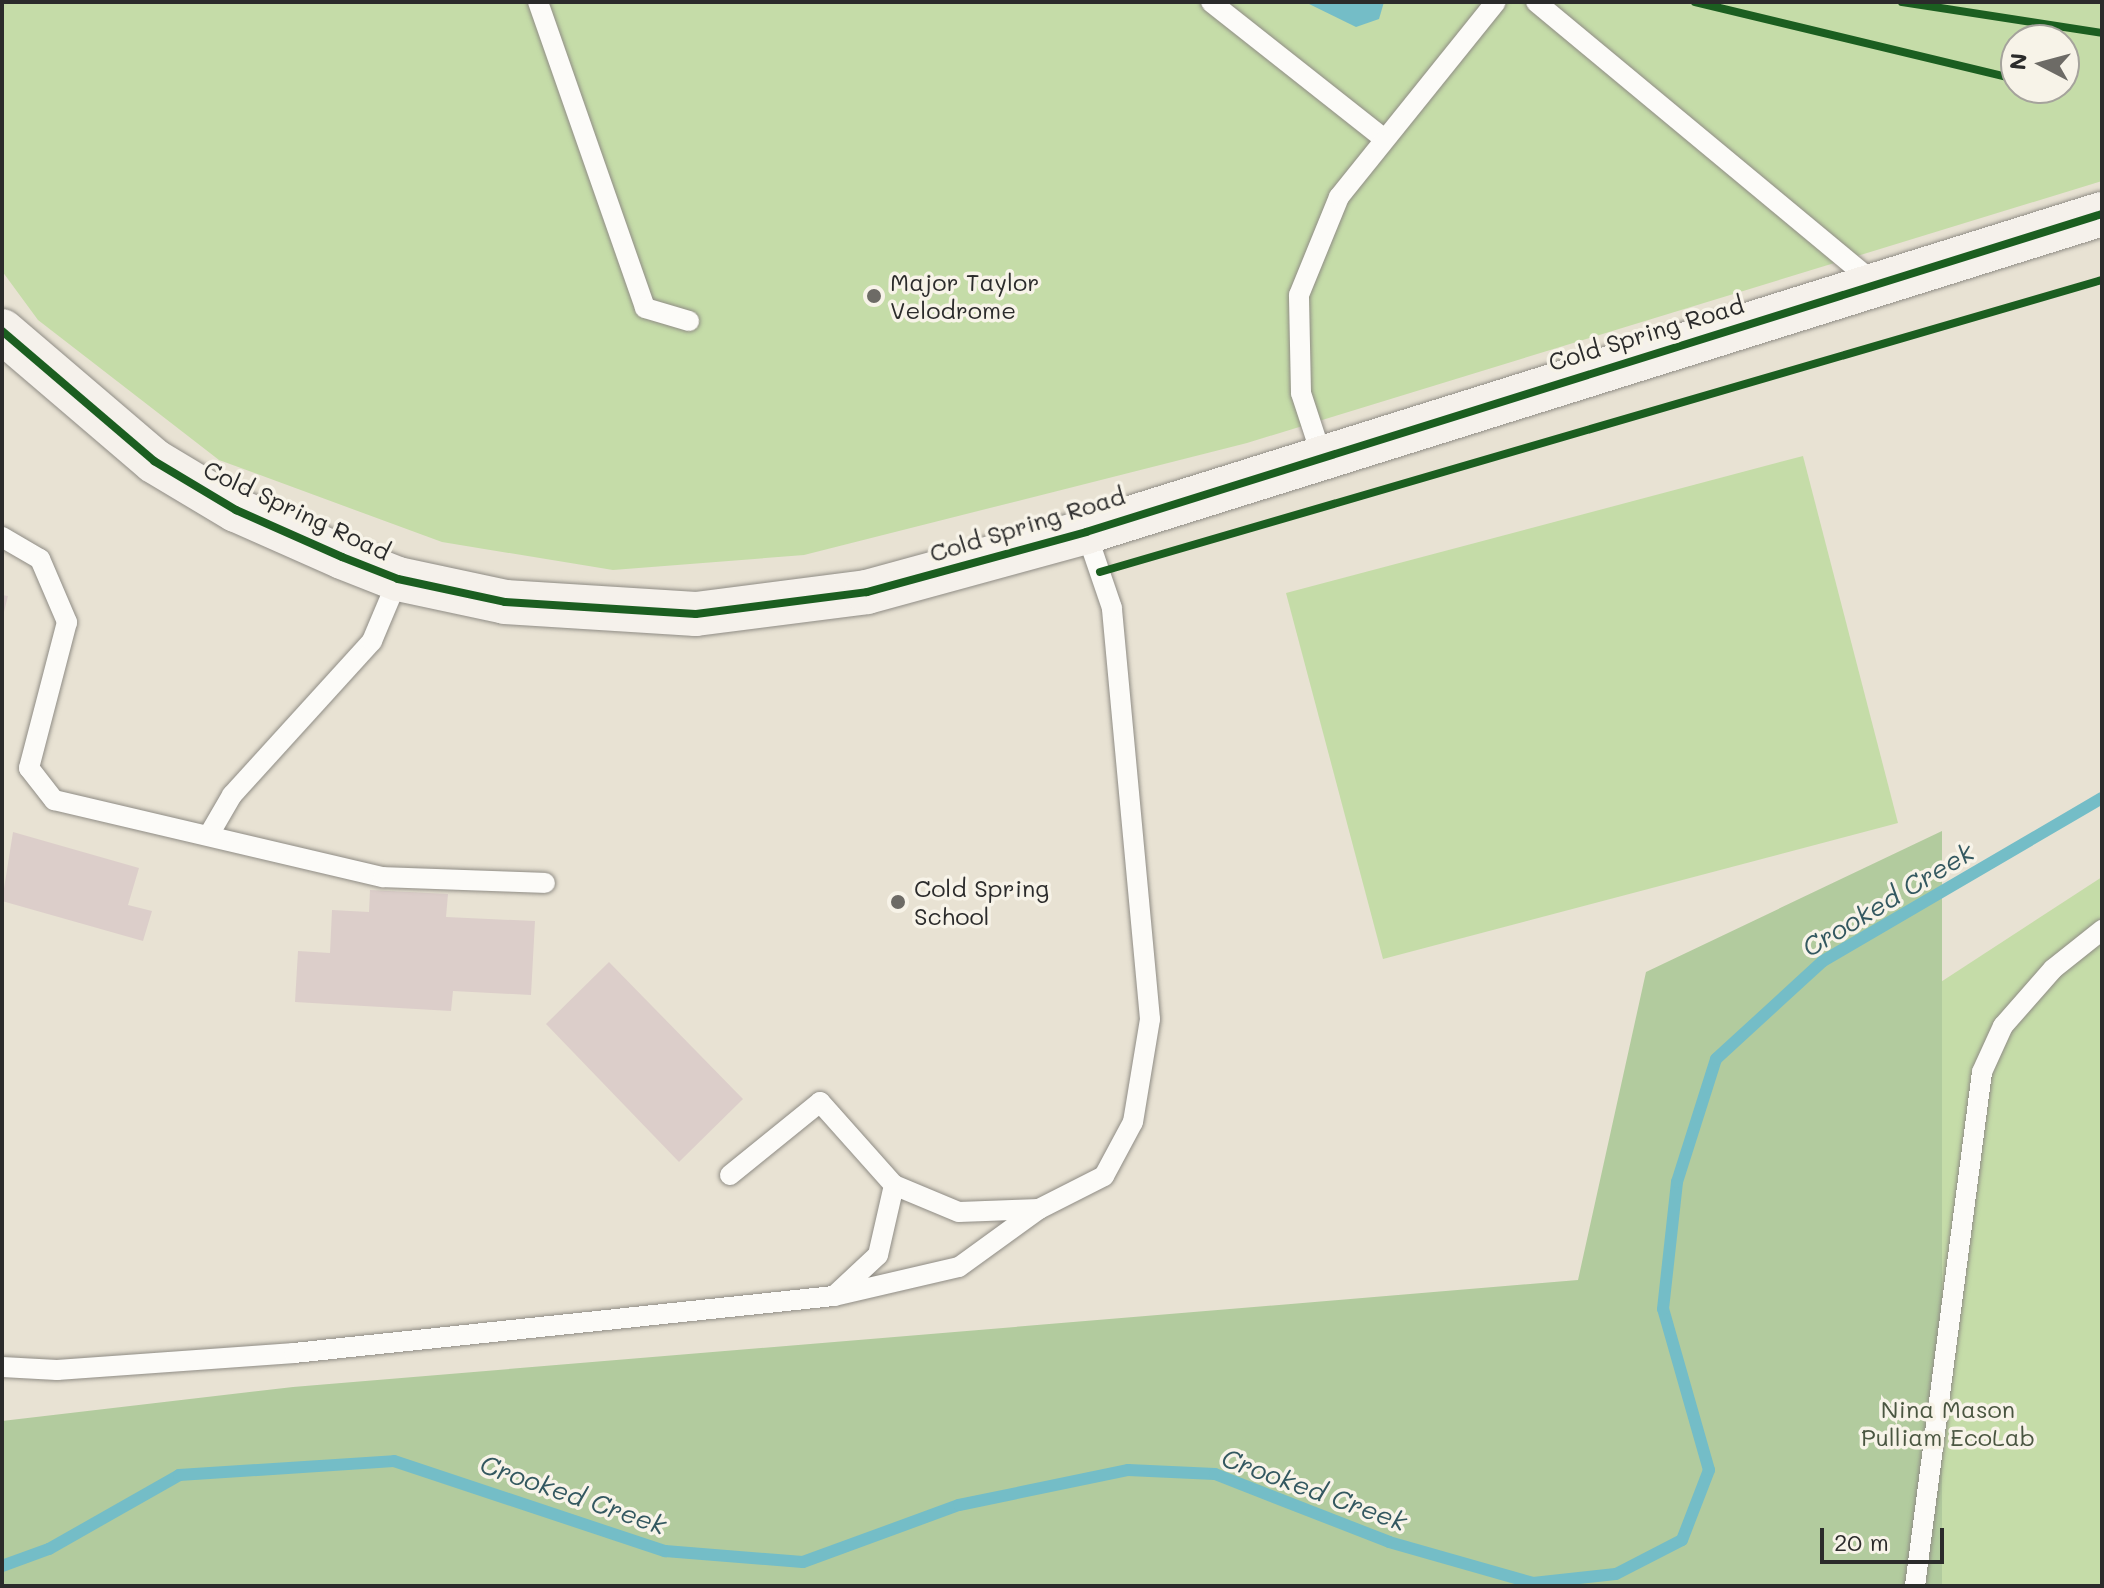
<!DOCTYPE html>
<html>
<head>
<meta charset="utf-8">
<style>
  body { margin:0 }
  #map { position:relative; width:2104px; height:1588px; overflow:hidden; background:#e8e2d3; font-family:Mali,sans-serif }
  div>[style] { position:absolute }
  .green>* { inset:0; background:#c5dca8 }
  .forest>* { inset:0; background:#b2cb9e }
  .water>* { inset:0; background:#74bdc7 }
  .stream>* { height:12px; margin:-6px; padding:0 6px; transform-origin:6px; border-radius:6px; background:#74bdc7 }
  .building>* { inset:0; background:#dcceca }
  .roads { filter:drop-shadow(0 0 2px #8f8c85) drop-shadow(0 0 2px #8f8c85) }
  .lane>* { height:20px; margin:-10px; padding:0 10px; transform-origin:10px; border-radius:10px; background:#fcfbf8 }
  .secondary>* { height:44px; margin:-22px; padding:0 22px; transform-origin:22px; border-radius:22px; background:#f5f1eb }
  .cycleway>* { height:8px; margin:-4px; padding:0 4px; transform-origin:4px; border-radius:4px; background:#1b5e20 }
  .dots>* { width:22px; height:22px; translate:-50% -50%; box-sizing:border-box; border:4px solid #f7f3e8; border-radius:50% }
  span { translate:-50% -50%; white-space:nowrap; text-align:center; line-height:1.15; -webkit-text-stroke:7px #f7f3e8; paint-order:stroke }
  .poi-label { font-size:24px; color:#2b2b2b }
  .left { translate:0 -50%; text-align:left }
  .street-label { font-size:24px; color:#2b2b2b }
  .park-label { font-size:24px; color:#4a5641 }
  .water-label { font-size:26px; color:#335860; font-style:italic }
  .frame { position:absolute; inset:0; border:4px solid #2b2b2b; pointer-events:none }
  .north { position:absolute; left:2000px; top:24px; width:80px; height:80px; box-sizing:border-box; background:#f7f3e8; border:2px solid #a5a39c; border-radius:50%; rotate:276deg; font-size:22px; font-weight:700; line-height:32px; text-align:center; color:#2b2b2b }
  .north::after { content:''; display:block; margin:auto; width:28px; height:36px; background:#6d6b66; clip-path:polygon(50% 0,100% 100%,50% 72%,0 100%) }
  .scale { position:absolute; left:1820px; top:1528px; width:124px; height:36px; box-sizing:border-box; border:4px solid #2b2b2b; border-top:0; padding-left:10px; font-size:24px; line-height:28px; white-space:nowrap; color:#2b2b2b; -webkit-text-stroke:6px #f7f3e8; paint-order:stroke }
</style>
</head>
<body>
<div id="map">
  <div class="green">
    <div style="clip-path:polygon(evenodd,2px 2px,2102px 2px,2102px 181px,1247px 443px,804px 555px,613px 570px,442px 542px,219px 460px,38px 320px,2px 271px,2px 2px,2016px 40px,2064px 40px,2064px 88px,2016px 88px,2016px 40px)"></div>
    <div style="clip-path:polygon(1803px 456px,1898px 823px,1383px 959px,1286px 593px)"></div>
    <div style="clip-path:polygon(2102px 877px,2102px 1586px,1788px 1586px,1818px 1062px)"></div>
  </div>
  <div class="forest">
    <div style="clip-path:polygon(1942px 831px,1942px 1586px,2px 1586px,2px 1421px,293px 1387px,1578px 1280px,1646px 972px)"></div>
  </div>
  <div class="water">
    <div style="clip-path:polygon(1305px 2px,1384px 2px,1379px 19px,1356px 27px)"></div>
  </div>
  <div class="stream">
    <div style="left:2px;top:1566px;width:50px;rotate:-19.9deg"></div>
    <div style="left:49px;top:1549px;width:150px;rotate:-29.6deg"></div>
    <div style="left:179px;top:1475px;width:215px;rotate:-3.7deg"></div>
    <div style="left:394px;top:1461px;width:286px;rotate:18.4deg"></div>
    <div style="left:665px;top:1551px;width:138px;rotate:4.6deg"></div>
    <div style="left:803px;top:1562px;width:166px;rotate:-20.1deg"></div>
    <div style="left:959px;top:1505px;width:173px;rotate:-11.7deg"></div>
    <div style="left:1128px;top:1470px;width:87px;rotate:2.6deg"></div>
    <div style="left:1215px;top:1474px;width:187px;rotate:21.3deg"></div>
    <div style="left:1389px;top:1542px;width:150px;rotate:15.9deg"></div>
    <div style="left:1533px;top:1583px;width:83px;rotate:-6.2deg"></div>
    <div style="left:1616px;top:1574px;width:74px;rotate:-27.3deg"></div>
    <div style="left:1682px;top:1540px;width:75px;rotate:-68.9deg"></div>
    <div style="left:1709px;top:1470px;width:167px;rotate:-105.9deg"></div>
    <div style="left:1663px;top:1309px;width:128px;rotate:-83.7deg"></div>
    <div style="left:1677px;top:1182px;width:129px;rotate:-72.4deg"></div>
    <div style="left:1716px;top:1059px;width:145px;rotate:-42.5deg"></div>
    <div style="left:1823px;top:961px;width:323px;rotate:-30.3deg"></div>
  </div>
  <div class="building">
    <div style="clip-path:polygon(2px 595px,8px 596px,3px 616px,2px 616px)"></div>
    <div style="clip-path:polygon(13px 832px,139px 868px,128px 905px,152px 911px,143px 941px,2px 901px)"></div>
    <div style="clip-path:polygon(370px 890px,448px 894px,446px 917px,535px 921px,531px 995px,453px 991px,451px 1011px,295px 1002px,298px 951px,330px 953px,332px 910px,369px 912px)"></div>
    <div style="clip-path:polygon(609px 962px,743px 1099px,679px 1162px,546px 1024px)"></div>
  </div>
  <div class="roads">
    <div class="lane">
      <div style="left:538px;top:2px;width:324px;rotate:70.7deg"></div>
      <div style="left:645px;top:308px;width:46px;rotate:16.5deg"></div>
      <div style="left:1211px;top:2px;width:218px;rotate:38.3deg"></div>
      <div style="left:1536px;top:2px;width:442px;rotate:39.7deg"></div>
      <div style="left:1321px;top:454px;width:64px;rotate:-108.2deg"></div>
      <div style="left:1301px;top:393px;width:98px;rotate:-91.2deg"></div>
      <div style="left:1299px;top:295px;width:106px;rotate:-67.8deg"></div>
      <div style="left:1339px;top:197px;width:250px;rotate:-51.2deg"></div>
      <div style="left:2px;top:537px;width:44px;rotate:30.1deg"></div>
      <div style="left:40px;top:559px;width:69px;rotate:66.8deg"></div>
      <div style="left:67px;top:622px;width:151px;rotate:104.6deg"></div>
      <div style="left:29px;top:768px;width:41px;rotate:52deg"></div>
      <div style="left:54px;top:800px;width:338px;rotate:13.2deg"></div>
      <div style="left:383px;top:877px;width:162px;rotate:2.1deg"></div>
      <div style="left:210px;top:833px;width:44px;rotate:-59.9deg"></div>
      <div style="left:232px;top:795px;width:208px;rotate:-47.7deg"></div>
      <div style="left:372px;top:641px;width:67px;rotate:-67.2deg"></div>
      <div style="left:730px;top:1175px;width:116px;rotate:-39deg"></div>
      <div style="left:820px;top:1102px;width:111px;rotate:48.3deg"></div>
      <div style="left:894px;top:1185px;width:70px;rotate:22.6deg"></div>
      <div style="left:959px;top:1212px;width:80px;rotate:-2.1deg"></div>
      <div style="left:1039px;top:1209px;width:73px;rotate:-26.9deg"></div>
      <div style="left:1104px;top:1176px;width:61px;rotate:-61.8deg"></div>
      <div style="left:1133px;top:1122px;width:104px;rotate:-80.6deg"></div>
      <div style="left:1150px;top:1019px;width:413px;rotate:-95.3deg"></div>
      <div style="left:1112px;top:608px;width:80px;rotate:-108.9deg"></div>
      <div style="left:834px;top:1296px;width:60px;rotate:-43deg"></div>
      <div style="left:878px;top:1255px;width:72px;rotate:-77.1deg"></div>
      <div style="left:2px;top:1367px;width:55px;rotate:3.1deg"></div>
      <div style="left:57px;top:1370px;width:238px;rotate:-4.1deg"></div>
      <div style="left:294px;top:1353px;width:543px;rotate:-6.03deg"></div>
      <div style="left:834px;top:1296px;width:128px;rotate:-13.1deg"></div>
      <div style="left:959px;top:1267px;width:99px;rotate:-35.9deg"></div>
      <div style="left:1915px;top:1586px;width:518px;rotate:-82.57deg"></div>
      <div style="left:1982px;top:1072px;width:51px;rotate:-65.5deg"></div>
      <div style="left:2003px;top:1026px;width:76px;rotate:-48.7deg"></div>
      <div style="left:2053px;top:969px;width:63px;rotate:-38.5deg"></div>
    </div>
    <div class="secondary">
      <div style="left:2px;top:331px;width:200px;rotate:40.5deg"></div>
      <div style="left:154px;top:461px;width:96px;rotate:30.9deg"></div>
      <div style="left:236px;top:510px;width:116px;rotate:23.9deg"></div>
      <div style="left:342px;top:557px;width:60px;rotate:21.4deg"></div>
      <div style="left:398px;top:579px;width:109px;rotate:12.1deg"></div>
      <div style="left:505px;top:602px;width:191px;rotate:3.6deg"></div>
      <div style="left:696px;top:614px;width:172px;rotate:-7.3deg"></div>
      <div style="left:867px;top:592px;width:227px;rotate:-15.3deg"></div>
      <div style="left:1086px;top:532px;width:1065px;rotate:-17.38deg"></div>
    </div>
  </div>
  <div class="cycleway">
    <div style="left:1695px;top:2px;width:330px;rotate:13.5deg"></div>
    <div style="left:1902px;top:2px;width:202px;rotate:8.8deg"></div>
    <div style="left:2px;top:331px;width:200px;rotate:40.5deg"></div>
    <div style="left:154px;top:461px;width:96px;rotate:30.9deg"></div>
    <div style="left:236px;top:510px;width:116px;rotate:23.9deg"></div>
    <div style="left:342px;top:557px;width:60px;rotate:21.4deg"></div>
    <div style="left:398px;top:579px;width:109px;rotate:12.1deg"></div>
    <div style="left:505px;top:602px;width:191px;rotate:3.6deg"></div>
    <div style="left:696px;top:614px;width:172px;rotate:-7.3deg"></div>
    <div style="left:867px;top:592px;width:227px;rotate:-15.3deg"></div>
    <div style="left:1086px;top:532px;width:1065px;rotate:-17.38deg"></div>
    <div style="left:1100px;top:572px;width:1044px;rotate:-16.25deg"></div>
  </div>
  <div class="dots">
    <div style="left:874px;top:296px;background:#6d6b66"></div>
    <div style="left:898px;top:902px;background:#6d6b66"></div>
  </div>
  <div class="poi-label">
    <span class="left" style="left:890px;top:296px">Major Taylor<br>Velodrome</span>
    <span class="left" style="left:914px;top:902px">Cold Spring<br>School</span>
  </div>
  <div class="street-label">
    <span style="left:1646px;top:333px;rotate:-17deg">Cold Spring Road</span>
    <span style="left:297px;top:510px;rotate:25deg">Cold Spring Road</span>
    <span style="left:1027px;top:524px;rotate:-17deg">Cold Spring Road</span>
  </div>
  <div class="park-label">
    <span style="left:1948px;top:1423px">Nina Mason<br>Pulliam EcoLab</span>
  </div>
  <div class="water-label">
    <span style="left:1888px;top:900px;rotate:-31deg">Crooked Creek</span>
    <span style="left:1314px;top:1490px;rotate:20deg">Crooked Creek</span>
    <span style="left:573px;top:1495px;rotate:19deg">Crooked Creek</span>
  </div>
  <div class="frame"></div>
  <div class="north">N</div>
  <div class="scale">20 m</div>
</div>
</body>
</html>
